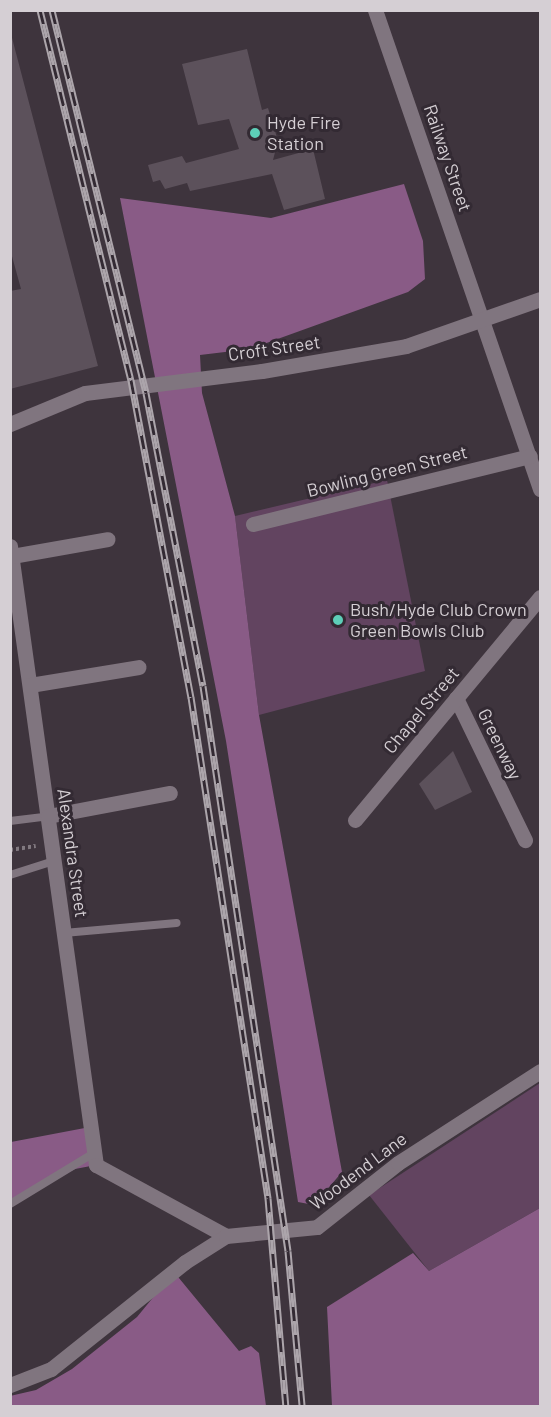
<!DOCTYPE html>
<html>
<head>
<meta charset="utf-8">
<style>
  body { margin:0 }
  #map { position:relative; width:551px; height:1417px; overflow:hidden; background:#3e343d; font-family:Barlow,sans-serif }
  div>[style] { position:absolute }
  .green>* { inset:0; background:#624460 }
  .forest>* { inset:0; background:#895b86 }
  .building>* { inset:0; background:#5c515b }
  .path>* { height:4px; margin-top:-2px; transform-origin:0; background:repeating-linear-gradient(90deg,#817980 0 3px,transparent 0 6px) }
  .service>* { height:8px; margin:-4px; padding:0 4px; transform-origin:4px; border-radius:4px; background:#80757f }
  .minor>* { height:15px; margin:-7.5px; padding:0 7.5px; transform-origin:7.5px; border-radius:7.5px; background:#80757f }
  .rail>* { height:7px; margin-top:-3.5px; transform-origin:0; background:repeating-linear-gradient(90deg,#332a33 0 14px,#aca5ab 0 28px); box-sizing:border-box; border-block:2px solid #aca5ab }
  .dots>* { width:16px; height:16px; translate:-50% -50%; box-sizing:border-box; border:3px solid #332a33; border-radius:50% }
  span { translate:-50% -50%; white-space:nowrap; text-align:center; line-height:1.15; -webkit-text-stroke:6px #332a33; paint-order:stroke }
  .poi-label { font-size:18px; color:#d5cfd4 }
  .left { translate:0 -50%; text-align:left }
  .street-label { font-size:18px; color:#d5cfd4 }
  .frame { position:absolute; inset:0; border:12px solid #d5cfd4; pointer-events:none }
</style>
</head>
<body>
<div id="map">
  <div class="green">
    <div style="clip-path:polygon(387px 480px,425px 671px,259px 715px,235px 516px)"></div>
    <div style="clip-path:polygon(540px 1083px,540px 1208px,429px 1271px,369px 1195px)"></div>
  </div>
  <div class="forest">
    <div style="clip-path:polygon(404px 184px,423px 241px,425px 279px,408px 292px,250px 349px,200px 355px,202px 393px,235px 516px,259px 715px,342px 1172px,314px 1205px,298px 1202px,226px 741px,120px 198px,271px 218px)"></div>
    <div style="clip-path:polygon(90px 1127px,96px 1165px,75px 1169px,11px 1201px,11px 1142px)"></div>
    <div style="clip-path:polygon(540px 1208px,540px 1406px,332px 1406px,327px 1307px,413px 1253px,429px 1271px)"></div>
    <div style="clip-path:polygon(174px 1272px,239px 1351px,251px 1346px,259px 1353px,266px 1406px,11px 1406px,10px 1396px,36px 1390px,72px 1369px,137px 1317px)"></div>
  </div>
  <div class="building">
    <div style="clip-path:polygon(11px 34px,98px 366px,10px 389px,10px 291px,21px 289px,10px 249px)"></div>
    <div style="clip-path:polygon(247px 49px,262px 110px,268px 108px,278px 141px,273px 160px,313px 149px,325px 199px,284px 210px,272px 174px,190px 191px,187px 183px,165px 189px,160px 180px,153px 182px,148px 165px,182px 156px,186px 163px,239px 149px,229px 119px,198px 125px,182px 64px)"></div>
    <div style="clip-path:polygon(453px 751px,472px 792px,435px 810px,419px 784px)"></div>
  </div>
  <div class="path">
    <div style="left:10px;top:850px;width:26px;rotate:-9deg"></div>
  </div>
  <div class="service">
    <div style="left:10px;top:821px;width:38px;rotate:-7deg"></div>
    <div style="left:10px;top:875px;width:46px;rotate:-17.7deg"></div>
    <div style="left:64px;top:933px;width:113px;rotate:-5.1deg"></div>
    <div style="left:10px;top:1204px;width:98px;rotate:-31.3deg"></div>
  </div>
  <div class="minor">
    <div style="left:375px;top:10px;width:507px;rotate:70.99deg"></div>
    <div style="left:10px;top:424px;width:81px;rotate:-22.5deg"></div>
    <div style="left:85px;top:393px;width:178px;rotate:-7.1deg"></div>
    <div style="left:262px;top:371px;width:146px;rotate:-9.8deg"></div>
    <div style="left:406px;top:346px;width:142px;rotate:-19.3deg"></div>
    <div style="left:253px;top:524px;width:285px;rotate:-13.8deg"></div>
    <div style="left:10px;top:546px;width:625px;rotate:82.09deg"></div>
    <div style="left:96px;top:1165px;width:148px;rotate:28.6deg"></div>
    <div style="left:12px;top:556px;width:97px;rotate:-10deg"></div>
    <div style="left:30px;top:685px;width:110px;rotate:-9.4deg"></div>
    <div style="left:456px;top:698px;width:158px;rotate:64.1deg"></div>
    <div style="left:48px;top:816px;width:124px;rotate:-10.7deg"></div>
    <div style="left:355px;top:820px;width:290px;rotate:-50.3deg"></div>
    <div style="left:10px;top:1385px;width:44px;rotate:-21.3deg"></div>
    <div style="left:51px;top:1369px;width:171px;rotate:-38.6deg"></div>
    <div style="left:185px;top:1262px;width:49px;rotate:-32.4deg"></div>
    <div style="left:226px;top:1236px;width:91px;rotate:-5.6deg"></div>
    <div style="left:317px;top:1227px;width:103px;rotate:-38.3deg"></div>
    <div style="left:398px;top:1163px;width:169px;rotate:-32.9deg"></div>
  </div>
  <div class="rail">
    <div style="left:40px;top:10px;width:381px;rotate:76.2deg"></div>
    <div style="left:131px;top:380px;width:323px;rotate:79.3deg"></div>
    <div style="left:191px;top:697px;width:507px;rotate:81.26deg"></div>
    <div style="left:268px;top:1198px;width:209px;rotate:85.1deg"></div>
    <div style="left:52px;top:10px;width:394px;rotate:76.2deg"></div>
    <div style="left:146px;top:393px;width:298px;rotate:79deg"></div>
    <div style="left:203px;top:686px;width:571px;rotate:81.44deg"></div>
    <div style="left:288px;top:1251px;width:156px;rotate:84.8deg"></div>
  </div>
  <div class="dots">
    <div style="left:255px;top:133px;background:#5dceb8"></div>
    <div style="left:338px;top:620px;background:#5dceb8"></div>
  </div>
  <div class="poi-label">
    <span class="left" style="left:267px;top:133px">Hyde Fire<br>Station</span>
    <span class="left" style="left:350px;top:620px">Bush/Hyde Club Crown<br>Green Bowls Club</span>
  </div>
  <div class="street-label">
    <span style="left:448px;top:158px;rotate:71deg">Railway Street</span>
    <span style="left:274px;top:348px;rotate:-8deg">Croft Street</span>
    <span style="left:387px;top:471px;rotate:-14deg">Bowling Green Street</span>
    <span style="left:421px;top:710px;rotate:-50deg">Chapel Street</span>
    <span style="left:500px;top:744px;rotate:64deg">Greenway</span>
    <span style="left:73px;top:853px;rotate:82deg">Alexandra Street</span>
    <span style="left:358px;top:1171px;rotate:-37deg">Woodend Lane</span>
  </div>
  <div class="frame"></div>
</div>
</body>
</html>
